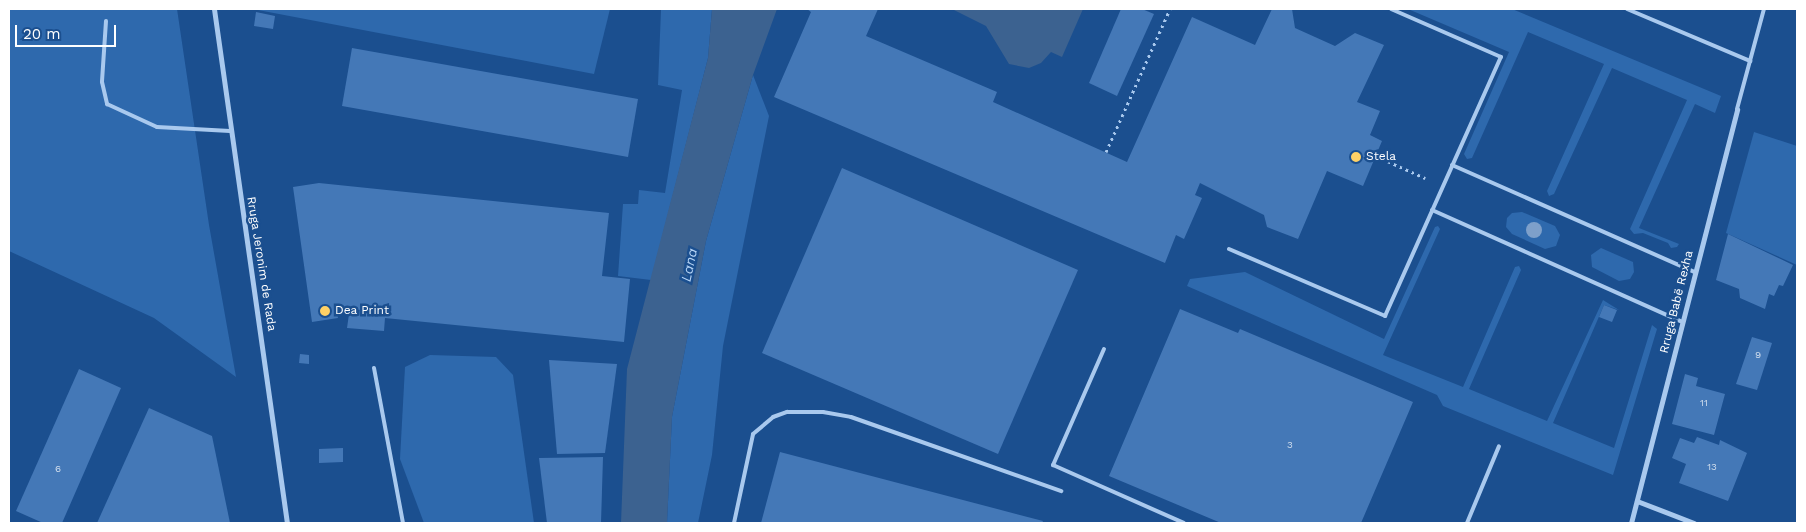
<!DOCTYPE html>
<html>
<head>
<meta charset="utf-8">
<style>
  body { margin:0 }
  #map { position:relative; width:1806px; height:532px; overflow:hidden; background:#1b4f8f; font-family:"Work Sans",sans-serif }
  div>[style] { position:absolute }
  .green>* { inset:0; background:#2e69ad }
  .water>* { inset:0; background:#3c6290 }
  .building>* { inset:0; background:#4478b7 }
  .path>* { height:3px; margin-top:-1.5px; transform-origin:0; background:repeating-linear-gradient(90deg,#a9c9ee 0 2.5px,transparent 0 6.5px) }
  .lane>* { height:4px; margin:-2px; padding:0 2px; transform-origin:2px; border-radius:2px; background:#a9c9ee }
  .street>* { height:5px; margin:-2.5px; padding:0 2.5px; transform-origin:2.5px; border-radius:2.5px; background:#a9c9ee }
  .trees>* { width:16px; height:16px; margin:-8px; border-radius:50%; background:#7ea0ca }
  .dots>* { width:14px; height:14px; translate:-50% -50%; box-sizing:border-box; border:2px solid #1b4f8f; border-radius:50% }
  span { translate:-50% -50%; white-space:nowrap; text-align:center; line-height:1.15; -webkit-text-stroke:5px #1b4f8f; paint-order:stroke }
  .number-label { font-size:10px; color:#d0dded }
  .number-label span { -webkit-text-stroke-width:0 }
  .poi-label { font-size:12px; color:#fff }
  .left { translate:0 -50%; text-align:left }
  .street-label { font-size:12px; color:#fff }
  .water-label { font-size:14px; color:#b5d3f5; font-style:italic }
  .frame { position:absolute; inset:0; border:10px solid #fff; pointer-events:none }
  .scale { position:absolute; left:15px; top:25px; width:101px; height:22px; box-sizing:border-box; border:2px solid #fff; border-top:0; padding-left:6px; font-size:15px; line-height:18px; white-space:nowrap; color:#fff; -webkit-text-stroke:4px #1b4f8f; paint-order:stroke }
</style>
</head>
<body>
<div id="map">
  <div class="green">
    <div style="clip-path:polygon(9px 9px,177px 9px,209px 225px,236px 377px,154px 318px,9px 251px)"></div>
    <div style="clip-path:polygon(253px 9px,610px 9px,594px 74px)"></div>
    <div style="clip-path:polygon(656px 9px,712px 9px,708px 58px,651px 280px,618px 276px,623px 204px,638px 204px,639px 190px,665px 193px,682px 90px,658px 85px,661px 10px)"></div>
    <div style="clip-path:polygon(1408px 9px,1512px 9px,1721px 96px,1715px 113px,1695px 104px,1639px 228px,1679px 244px,1677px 247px,1671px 248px,1668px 243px,1643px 233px,1634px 234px,1630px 229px,1687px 100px,1612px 68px,1554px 194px,1549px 196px,1547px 191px,1604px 64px,1528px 32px,1472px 158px,1467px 159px,1464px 154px,1509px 52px)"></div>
    <div style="clip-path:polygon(753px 75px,769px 116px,723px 346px,712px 455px,698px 523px,667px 523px,672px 417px,706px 241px)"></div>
    <div style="clip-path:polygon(1754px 132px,1797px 146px,1797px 265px,1726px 233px)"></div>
    <div style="clip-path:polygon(1522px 212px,1555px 226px,1560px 235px,1556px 246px,1545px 249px,1512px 234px,1506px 227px,1507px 218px,1512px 213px)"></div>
    <div style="clip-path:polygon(1438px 226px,1440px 229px,1383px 355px,1463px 387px,1515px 267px,1519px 266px,1521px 270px,1469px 389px,1547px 421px,1603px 300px,1619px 310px,1604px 305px,1553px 423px,1614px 448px,1652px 325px,1657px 329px,1613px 475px,1443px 406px,1437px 395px,1187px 286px,1190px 279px,1245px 272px,1384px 339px,1435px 227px)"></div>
    <div style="clip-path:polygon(1601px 248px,1633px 262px,1634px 272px,1630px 279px,1619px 281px,1592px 267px,1591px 255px)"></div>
    <div style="clip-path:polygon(430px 355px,496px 357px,513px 375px,534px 523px,424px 523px,400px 459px,405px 367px)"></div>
  </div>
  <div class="water">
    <div style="clip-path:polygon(712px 9px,777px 9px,753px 75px,706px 241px,672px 417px,667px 523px,621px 523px,627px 369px,708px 58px)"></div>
    <div style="clip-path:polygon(952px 9px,1083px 9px,1062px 57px,1051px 52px,1041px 63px,1029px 68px,1009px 64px,986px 26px)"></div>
  </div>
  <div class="building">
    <div style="clip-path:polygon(807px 9px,878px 9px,866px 36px,997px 92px,993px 102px,1127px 162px,1192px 17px,1255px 45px,1272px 9px,1292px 9px,1295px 28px,1335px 46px,1355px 33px,1384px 45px,1357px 102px,1380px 111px,1370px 135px,1382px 141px,1363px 186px,1327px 171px,1298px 239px,1267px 227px,1264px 215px,1200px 183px,1195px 195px,1202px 198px,1184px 239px,1176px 235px,1165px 263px,774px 97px,811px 12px)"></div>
    <div style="clip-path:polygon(1121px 9px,1142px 9px,1154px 14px,1117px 96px,1089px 83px)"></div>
    <div style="clip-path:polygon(256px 12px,275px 16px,273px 29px,254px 26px)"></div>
    <div style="clip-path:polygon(352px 48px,638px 99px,628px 157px,342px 106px)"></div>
    <div style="clip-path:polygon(842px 168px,1078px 270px,998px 454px,762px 353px)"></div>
    <div style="clip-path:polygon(319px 183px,609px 213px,602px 276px,630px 279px,624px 342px,385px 318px,384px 331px,347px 328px,349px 314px,337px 313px,338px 318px,312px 322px,293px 187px)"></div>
    <div style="clip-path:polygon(1728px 234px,1793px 265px,1783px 286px,1779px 285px,1774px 296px,1769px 294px,1765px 309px,1740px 298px,1739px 289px,1716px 280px)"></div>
    <div style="clip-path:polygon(1604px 305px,1617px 310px,1612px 322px,1599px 317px)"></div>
    <div style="clip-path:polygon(1180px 309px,1238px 333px,1240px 329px,1413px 402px,1361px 523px,1221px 523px,1109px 476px)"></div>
    <div style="clip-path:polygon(1752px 337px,1772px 343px,1757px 390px,1736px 384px)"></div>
    <div style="clip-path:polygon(300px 354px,309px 355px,309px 364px,299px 363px)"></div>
    <div style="clip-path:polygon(549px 360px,617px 364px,605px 453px,557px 454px)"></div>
    <div style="clip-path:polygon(79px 369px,121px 388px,62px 523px,43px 523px,16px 511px)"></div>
    <div style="clip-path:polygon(1685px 374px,1698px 378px,1696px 386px,1725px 394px,1714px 435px,1672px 424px)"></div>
    <div style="clip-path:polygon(149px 408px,212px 436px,230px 523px,97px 523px)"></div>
    <div style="clip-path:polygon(1697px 437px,1719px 445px,1720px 440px,1747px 453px,1728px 501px,1679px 483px,1686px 464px,1672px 458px,1680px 438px,1694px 443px)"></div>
    <div style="clip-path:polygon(343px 448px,343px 462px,319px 463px,319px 449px)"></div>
    <div style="clip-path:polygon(780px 452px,1043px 521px,1042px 523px,761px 523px)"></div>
    <div style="clip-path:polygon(603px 457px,601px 523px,547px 523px,539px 458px)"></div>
  </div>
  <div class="path">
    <div style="left:1106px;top:152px;width:157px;rotate:-65.9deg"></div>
    <div style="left:1376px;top:156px;width:54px;rotate:24.2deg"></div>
  </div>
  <div class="lane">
    <div style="left:1627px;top:9px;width:134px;rotate:22.9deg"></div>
    <div style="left:106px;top:21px;width:61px;rotate:93.8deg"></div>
    <div style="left:102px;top:82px;width:23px;rotate:77deg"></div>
    <div style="left:107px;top:104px;width:55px;rotate:24.7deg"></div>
    <div style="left:157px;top:127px;width:73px;rotate:3.1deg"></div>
    <div style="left:1737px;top:109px;width:104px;rotate:-74.9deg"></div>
    <div style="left:1452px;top:165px;width:266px;rotate:23.8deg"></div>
    <div style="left:1432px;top:210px;width:274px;rotate:24.1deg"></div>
    <div style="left:1229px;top:249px;width:170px;rotate:23.2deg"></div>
    <div style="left:1385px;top:316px;width:284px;rotate:-65.9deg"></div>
    <div style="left:1501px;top:57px;width:120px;rotate:-156.4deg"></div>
    <div style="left:1104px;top:349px;width:127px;rotate:113.7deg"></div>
    <div style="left:1053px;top:465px;width:143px;rotate:23.9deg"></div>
    <div style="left:374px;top:368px;width:158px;rotate:79.4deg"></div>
    <div style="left:734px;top:523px;width:91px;rotate:-77.9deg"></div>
    <div style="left:753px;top:434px;width:26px;rotate:-40deg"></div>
    <div style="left:773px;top:417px;width:15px;rotate:-20deg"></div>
    <div style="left:787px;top:412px;width:36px"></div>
    <div style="left:823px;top:412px;width:28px;rotate:10deg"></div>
    <div style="left:851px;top:417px;width:223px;rotate:19.4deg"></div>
    <div style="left:1467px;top:523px;width:83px;rotate:-67.4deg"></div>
  </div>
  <div class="street">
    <div style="left:214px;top:9px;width:519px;rotate:81.92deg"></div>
    <div style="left:1637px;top:501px;width:61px;rotate:21.1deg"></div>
    <div style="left:1631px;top:523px;width:427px;rotate:-75.6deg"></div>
  </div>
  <div class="trees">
    <div style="left:1534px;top:230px"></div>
  </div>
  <div class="dots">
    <div style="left:1356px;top:157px;background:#ffd166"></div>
    <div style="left:325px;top:311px;background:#ffd166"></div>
  </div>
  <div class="number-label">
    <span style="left:1758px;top:355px">9</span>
    <span style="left:1704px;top:403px">11</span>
    <span style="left:1290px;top:445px">3</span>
    <span style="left:1712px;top:467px">13</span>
    <span style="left:58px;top:469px">6</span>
  </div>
  <div class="poi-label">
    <span class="left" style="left:1366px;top:157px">Stela</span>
    <span class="left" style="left:335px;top:311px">Dea Print</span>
  </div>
  <div class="street-label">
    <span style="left:261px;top:264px;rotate:81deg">Rruga Jeronim de Rada</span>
    <span style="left:1677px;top:302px;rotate:-76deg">Rruga Babë Rexha</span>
  </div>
  <div class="water-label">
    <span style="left:689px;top:265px;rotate:-78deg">Lana</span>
  </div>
  <div class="frame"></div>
  <div class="scale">20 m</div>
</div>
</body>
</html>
